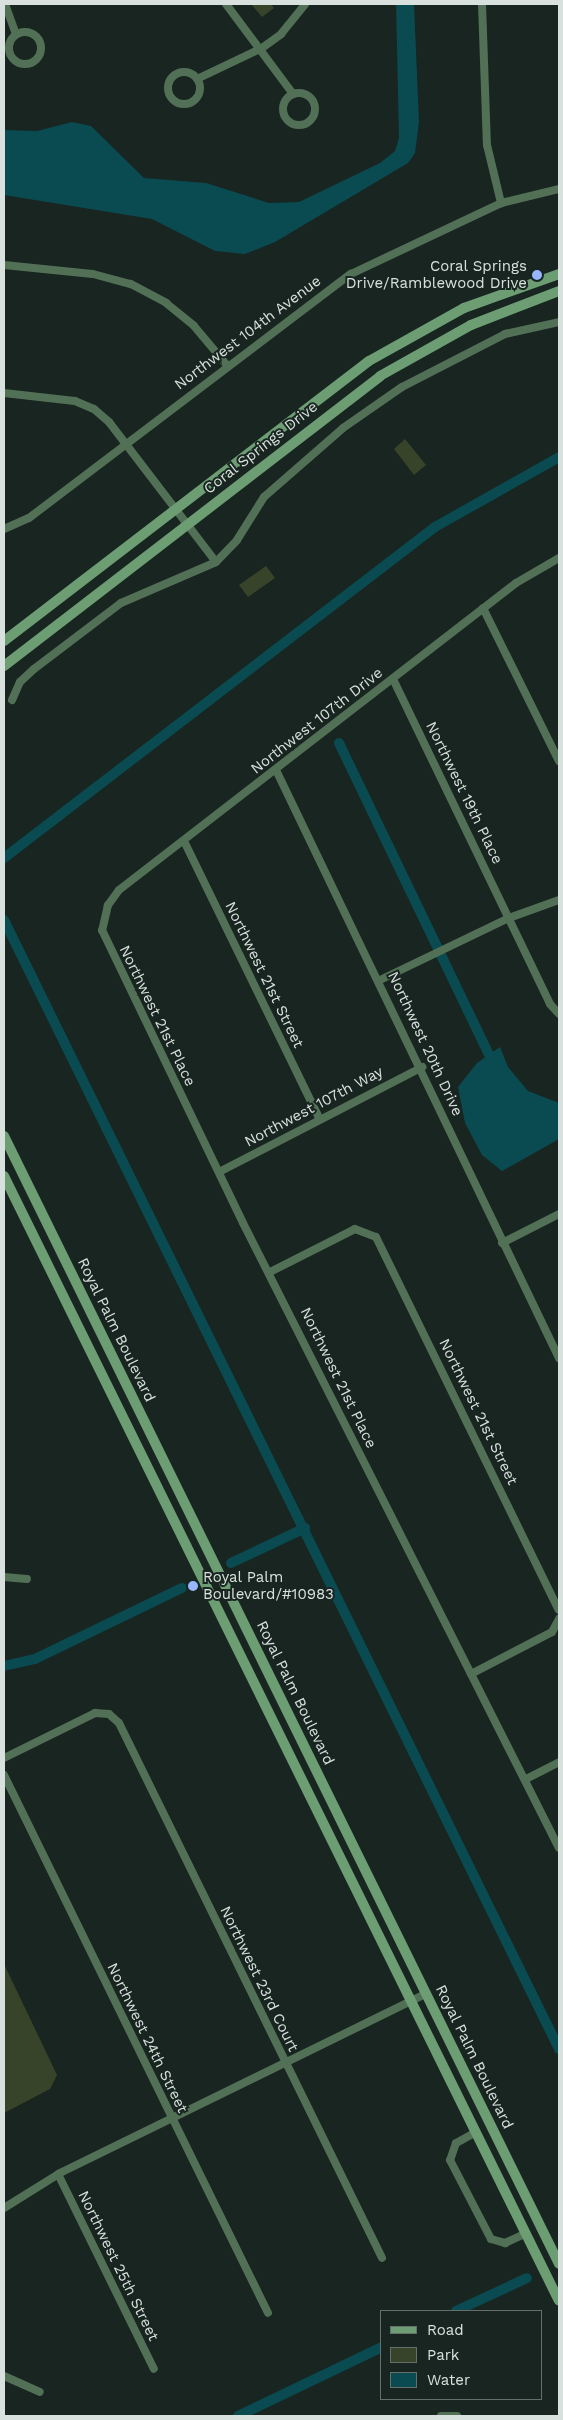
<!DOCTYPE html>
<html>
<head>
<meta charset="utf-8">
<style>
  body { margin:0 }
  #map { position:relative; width:563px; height:2420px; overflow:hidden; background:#182520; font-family:"Work Sans",sans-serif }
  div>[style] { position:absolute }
  .green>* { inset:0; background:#38442a }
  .water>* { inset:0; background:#0a4a51 }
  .canal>* { height:10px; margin:-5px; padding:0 5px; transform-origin:5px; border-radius:5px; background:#0a4a51 }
  .street>* { height:8px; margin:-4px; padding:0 4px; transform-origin:4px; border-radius:4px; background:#527056 }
  .street>.ring { margin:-4px; padding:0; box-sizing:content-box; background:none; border:8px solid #527056; border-radius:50% }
  .secondary>* { height:10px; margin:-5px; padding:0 5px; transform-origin:5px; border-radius:5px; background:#6c9d73 }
  .dots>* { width:14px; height:14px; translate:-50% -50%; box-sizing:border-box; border:2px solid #182520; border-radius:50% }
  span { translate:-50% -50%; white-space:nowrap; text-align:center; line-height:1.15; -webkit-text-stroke:4px #182520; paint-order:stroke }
  .poi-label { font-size:15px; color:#d8e1dd }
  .right { translate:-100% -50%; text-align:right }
  .left { translate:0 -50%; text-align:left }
  .street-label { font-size:15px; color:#d8e1dd }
  .frame { position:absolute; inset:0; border:5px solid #d8e1dd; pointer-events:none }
  .legend { position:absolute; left:380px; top:2310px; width:162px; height:90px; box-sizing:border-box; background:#182520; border:1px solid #65706c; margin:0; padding:6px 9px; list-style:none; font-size:15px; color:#d8e1dd }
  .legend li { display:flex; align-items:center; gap:10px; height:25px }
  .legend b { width:25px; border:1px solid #65706c }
</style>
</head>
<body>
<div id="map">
  <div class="green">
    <div style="clip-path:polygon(251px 4px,271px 4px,274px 8px,262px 17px)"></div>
    <div style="clip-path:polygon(405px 439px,426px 465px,414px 475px,394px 449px)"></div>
    <div style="clip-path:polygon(266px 566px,275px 578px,248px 597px,239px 585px)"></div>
    <div style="clip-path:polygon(4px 1964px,57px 2075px,50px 2089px,4px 2113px)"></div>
  </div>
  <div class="water">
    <div style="clip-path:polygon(396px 4px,414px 4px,419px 122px,415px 153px,408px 163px,275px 242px,245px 254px,215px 251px,152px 219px,4px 195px,4px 130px,37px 131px,72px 122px,91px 126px,144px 178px,206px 183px,269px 203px,299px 202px,380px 163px,395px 151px,399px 138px)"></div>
    <div style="clip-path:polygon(500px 1047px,508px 1067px,528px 1091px,559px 1103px,559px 1139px,502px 1171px,482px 1155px,465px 1123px,458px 1087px,477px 1063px)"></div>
  </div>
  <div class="canal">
    <div style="left:339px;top:743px;width:345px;rotate:64.3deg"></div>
    <div style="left:4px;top:858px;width:543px;rotate:-37.52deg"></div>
    <div style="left:435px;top:527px;width:142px;rotate:-29.4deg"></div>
    <div style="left:4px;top:920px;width:1258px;rotate:63.82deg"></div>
    <div style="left:231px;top:1563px;width:82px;rotate:-25.3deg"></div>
    <div style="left:4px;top:1666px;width:32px;rotate:-13deg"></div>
    <div style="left:35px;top:1659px;width:163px;rotate:-25.8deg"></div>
    <div style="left:456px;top:2311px;width:78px;rotate:-24.9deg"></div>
    <div style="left:238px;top:2416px;width:160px;rotate:-25.6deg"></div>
  </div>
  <div class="street">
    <div style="left:5px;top:4px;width:32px;rotate:70deg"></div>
    <div style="left:226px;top:4px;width:112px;rotate:53.3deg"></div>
    <div style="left:482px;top:4px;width:141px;rotate:88deg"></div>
    <div style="left:487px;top:145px;width:60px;rotate:76.4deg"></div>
    <div class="ring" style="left:9px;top:32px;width:24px;height:24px"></div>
    <div class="ring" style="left:168px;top:72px;width:24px;height:24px"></div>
    <div style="left:197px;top:79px;width:72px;rotate:-25.5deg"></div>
    <div style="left:262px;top:48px;width:24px;rotate:-36deg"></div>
    <div style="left:281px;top:34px;width:38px;rotate:-51deg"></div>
    <div class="ring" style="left:283px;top:93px;width:24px;height:24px"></div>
    <div style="left:4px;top:265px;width:89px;rotate:5.8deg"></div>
    <div style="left:93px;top:274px;width:39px;rotate:15deg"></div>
    <div style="left:131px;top:284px;width:40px;rotate:28deg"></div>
    <div style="left:166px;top:303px;width:36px;rotate:39deg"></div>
    <div style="left:194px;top:326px;width:50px;rotate:49.9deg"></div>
    <div style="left:4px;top:393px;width:71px;rotate:6.4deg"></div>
    <div style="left:75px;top:401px;width:21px;rotate:23deg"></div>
    <div style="left:94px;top:409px;width:20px;rotate:41deg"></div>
    <div style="left:109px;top:422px;width:176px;rotate:52.6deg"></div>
    <div style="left:4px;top:529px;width:27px;rotate:-24deg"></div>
    <div style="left:29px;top:518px;width:404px;rotate:-37.2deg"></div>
    <div style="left:351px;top:274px;width:166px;rotate:-25.3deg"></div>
    <div style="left:501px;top:203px;width:60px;rotate:-13.6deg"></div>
    <div style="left:559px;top:558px;width:50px;rotate:149.8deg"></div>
    <div style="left:516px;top:583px;width:502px;rotate:142.29deg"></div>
    <div style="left:119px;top:890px;width:19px;rotate:126deg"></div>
    <div style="left:108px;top:905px;width:26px;rotate:103deg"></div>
    <div style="left:102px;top:930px;width:325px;rotate:64.3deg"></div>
    <div style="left:243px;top:1223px;width:700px;rotate:63.18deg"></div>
    <div style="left:483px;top:608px;width:171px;rotate:63.6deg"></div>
    <div style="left:393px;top:679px;width:361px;rotate:64.2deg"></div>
    <div style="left:550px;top:1004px;width:13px;rotate:48deg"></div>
    <div style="left:12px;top:700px;width:20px;rotate:-66deg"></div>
    <div style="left:20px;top:682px;width:19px;rotate:-43deg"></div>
    <div style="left:34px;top:669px;width:109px;rotate:-37.2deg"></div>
    <div style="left:121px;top:603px;width:103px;rotate:-23.3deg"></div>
    <div style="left:216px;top:562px;width:30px;rotate:-46deg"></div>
    <div style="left:237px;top:540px;width:51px;rotate:-57.9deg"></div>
    <div style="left:264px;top:497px;width:105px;rotate:-41.1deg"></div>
    <div style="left:343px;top:428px;width:72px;rotate:-34.8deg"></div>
    <div style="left:402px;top:387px;width:116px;rotate:-27.2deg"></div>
    <div style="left:505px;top:334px;width:55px;rotate:-12.5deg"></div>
    <div style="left:276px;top:770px;width:653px;rotate:64.3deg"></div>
    <div style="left:184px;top:841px;width:310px;rotate:64deg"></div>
    <div style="left:380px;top:980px;width:143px;rotate:-25.7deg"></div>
    <div style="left:509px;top:918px;width:53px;rotate:-19.8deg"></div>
    <div style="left:219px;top:1172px;width:229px;rotate:-27.3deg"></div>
    <div style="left:502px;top:1243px;width:64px;rotate:-27deg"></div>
    <div style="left:270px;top:1272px;width:95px;rotate:-26.8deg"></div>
    <div style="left:355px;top:1229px;width:22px;rotate:21deg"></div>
    <div style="left:376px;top:1237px;width:415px;rotate:63.9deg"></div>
    <div style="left:4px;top:1577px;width:23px;rotate:5deg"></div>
    <div style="left:471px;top:1674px;width:91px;rotate:-27.4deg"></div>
    <div style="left:552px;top:1632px;width:15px;rotate:-62deg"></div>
    <div style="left:4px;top:1758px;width:102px;rotate:-26.3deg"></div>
    <div style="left:95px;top:1713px;width:14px;rotate:4deg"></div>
    <div style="left:109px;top:1714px;width:13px;rotate:42deg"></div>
    <div style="left:119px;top:1723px;width:596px;rotate:63.82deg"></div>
    <div style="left:4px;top:1775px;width:599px;rotate:63.86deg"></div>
    <div style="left:526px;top:1779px;width:37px;rotate:-27deg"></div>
    <div style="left:476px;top:2132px;width:23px;rotate:151deg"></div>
    <div style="left:456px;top:2143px;width:18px;rotate:109deg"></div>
    <div style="left:450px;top:2160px;width:89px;rotate:62.6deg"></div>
    <div style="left:491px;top:2239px;width:15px;rotate:16deg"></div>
    <div style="left:505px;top:2243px;width:23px;rotate:-25deg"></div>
    <div style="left:58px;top:2174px;width:217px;rotate:63.8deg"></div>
    <div style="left:4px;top:2208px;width:66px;rotate:-32deg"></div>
    <div style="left:60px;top:2173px;width:407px;rotate:-26.1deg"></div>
    <div style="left:4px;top:2376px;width:39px;rotate:24deg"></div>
    <div style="left:441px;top:2416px;width:16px"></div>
  </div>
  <div class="secondary">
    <div style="left:4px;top:641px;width:460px;rotate:-37.5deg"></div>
    <div style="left:369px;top:361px;width:109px;rotate:-29.2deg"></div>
    <div style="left:464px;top:308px;width:101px;rotate:-19.7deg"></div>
    <div style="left:4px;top:666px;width:475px;rotate:-37.6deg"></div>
    <div style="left:380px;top:376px;width:104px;rotate:-29.3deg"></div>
    <div style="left:471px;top:325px;width:94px;rotate:-21.1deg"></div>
    <div style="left:4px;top:1136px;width:1257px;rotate:63.8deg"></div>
    <div style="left:4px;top:1176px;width:1254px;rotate:63.74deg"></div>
  </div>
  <div class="dots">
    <div style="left:537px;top:275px;background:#97b6fd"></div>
    <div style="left:193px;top:1586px;background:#97b6fd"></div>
  </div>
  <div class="poi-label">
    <span class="right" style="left:527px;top:275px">Coral Springs<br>Drive/Ramblewood Drive</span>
    <span class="left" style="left:203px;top:1586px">Royal Palm<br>Boulevard/#10983</span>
  </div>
  <div class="street-label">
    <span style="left:248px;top:333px;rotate:-37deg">Northwest 104th Avenue</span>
    <span style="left:261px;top:448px;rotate:-38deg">Coral Springs Drive</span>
    <span style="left:317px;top:721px;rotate:-38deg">Northwest 107th Drive</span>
    <span style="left:464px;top:793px;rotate:64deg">Northwest 19th Place</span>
    <span style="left:264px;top:975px;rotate:64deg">Northwest 21st Street</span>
    <span style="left:157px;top:1016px;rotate:64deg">Northwest 21st Place</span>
    <span style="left:425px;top:1044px;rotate:65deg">Northwest 20th Drive</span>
    <span style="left:314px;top:1107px;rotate:-28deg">Northwest 107th Way</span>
    <span style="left:116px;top:1330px;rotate:64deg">Royal Palm Boulevard</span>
    <span style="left:338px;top:1378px;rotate:64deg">Northwest 21st Place</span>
    <span style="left:478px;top:1412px;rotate:64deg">Northwest 21st Street</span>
    <span style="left:295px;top:1693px;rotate:64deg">Royal Palm Boulevard</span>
    <span style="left:259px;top:1979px;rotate:64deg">Northwest 23rd Court</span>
    <span style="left:147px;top:2038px;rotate:64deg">Northwest 24th Street</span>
    <span style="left:474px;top:2057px;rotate:64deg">Royal Palm Boulevard</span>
    <span style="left:118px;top:2266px;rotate:64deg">Northwest 25th Street</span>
  </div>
  <div class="frame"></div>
  <ul class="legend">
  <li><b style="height:6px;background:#6c9d73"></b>Road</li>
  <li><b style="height:14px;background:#38442a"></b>Park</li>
  <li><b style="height:14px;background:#0a4a51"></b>Water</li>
  </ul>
</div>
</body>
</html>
